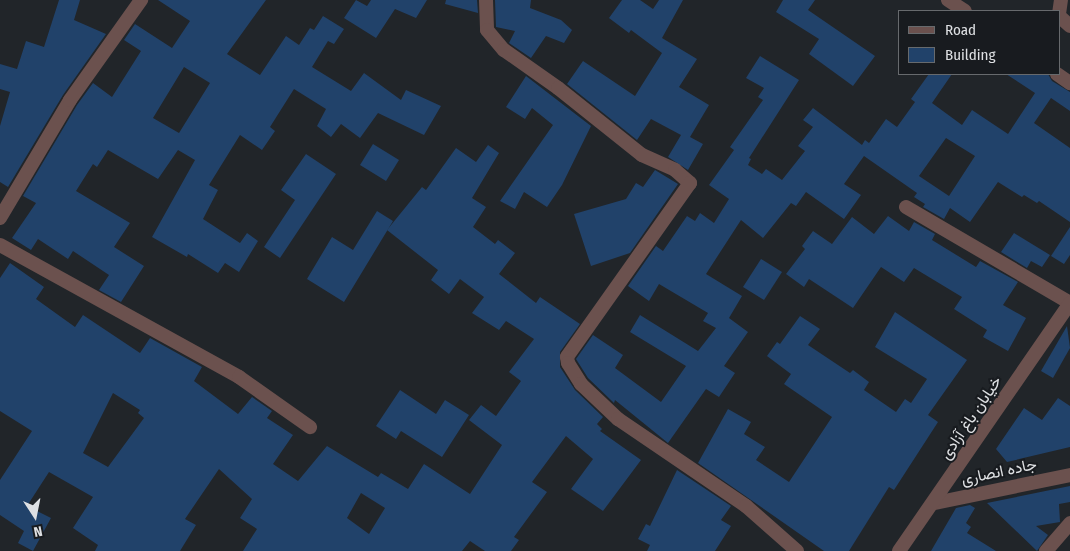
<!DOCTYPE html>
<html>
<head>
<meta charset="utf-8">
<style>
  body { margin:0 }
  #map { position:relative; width:1070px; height:551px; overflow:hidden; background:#212529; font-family:"Fira Sans Condensed",Vazirmatn,sans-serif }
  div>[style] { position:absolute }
  .building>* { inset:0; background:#21426a }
  .minor>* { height:14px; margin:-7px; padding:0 7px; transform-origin:7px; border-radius:7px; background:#6b514e }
  .tertiary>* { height:14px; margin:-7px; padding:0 7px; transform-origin:7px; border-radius:7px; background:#6b514e }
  span { translate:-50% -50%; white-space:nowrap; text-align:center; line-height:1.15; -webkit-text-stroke:4px #181b1f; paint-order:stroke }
  .street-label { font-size:16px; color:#dee0e3 }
  .legend { position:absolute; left:898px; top:10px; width:162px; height:65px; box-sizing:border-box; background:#181b1f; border:1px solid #676a6d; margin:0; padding:6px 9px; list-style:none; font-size:15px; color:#dee0e3 }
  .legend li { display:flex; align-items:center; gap:10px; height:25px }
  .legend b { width:25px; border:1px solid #676a6d }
  .north { position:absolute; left:10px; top:491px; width:50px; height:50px; -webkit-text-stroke:4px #181b1f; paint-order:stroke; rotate:169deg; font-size:14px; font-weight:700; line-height:20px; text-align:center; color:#dee0e3 }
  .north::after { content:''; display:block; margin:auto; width:18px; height:22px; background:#dee0e3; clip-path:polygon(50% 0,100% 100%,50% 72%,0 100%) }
</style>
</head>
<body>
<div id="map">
  <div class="building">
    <div style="clip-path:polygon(59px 0,80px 0,74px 20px,106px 34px,63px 95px,8px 187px,0 182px,0 126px,10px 92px,0 89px,0 64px,17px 69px,26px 41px,44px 47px)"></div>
    <div style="clip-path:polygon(evenodd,158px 0,266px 0,227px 54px,260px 75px,286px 36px,299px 45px,310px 28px,314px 30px,323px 16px,344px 29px,334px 44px,328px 41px,312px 67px,351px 91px,364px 73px,401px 100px,406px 90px,441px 106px,424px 135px,378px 113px,360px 138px,341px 124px,331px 137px,317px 126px,326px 109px,294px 89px,270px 127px,275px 131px,262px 150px,240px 135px,209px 185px,218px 190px,203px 219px,240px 243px,247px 233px,258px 241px,239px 272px,225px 263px,218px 273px,188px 254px,187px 257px,152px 237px,195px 160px,178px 150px,158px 179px,108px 150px,97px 167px,93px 164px,76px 191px,130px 223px,114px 247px,144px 266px,121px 302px,99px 290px,109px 275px,73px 251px,68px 259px,38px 239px,31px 250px,12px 238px,36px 203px,23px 196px,77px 105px,93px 83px,112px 97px,141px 51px,124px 40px,135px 24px,172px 48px,190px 21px,158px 0,184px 67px,210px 83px,179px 133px,153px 118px,184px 67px)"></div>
    <div style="clip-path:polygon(356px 0,367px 6px,371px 0,427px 0,416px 18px,395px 9px,376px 38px,344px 18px)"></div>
    <div style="clip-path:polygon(446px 0,477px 0,478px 13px,445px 4px)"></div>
    <div style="clip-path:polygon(495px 0,531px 0,530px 8px,561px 20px,572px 30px,564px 43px,546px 36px,531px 58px,509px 43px,515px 31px,496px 27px)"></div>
    <div style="clip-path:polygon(622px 0,640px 0,653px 9px,659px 0,683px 0,662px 38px,697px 59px,679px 87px,709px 105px,690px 137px,703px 144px,688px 170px,668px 157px,681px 135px,651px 119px,637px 140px,567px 84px,583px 61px,635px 96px,662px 53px,631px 30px,629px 33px,609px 18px)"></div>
    <div style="clip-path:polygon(783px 0,815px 0,808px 10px,875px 56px,853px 86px,809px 54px,819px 39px,776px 12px)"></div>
    <div style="clip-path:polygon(evenodd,760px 56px,799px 80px,749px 158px,751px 159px,748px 165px,762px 174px,766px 169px,782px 180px,805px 151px,798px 146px,813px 127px,803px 120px,813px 108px,862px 145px,865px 140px,869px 143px,886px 119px,897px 127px,915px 102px,911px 99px,929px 74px,952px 74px,932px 103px,962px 125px,972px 110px,1008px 134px,1035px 93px,1006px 74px,1048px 74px,1052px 81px,1070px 92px,1070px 111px,1051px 98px,1034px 123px,1070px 148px,1070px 222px,1039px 201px,1037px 203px,1024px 195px,1022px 197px,998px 182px,970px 222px,950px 208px,944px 219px,923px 207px,925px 204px,914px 197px,917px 193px,864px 156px,844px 184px,861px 195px,844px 219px,806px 192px,796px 206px,791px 203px,763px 238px,741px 220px,706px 274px,742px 296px,729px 318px,748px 332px,724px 366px,735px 373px,719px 397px,706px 389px,668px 443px,615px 400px,614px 403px,588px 378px,576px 359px,593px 335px,623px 355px,615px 368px,661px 402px,686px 366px,630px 332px,640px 315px,698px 351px,716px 328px,703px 321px,708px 313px,659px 284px,649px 301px,628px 286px,656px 246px,663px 251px,687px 216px,695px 221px,700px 213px,714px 223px,729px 199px,709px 185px,734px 150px,730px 147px,763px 100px,758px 97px,764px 88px,746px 78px,760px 56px,946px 138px,975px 156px,949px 196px,919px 176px,946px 138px)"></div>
    <div style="clip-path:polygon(526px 76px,591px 126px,562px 185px,547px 207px,524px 192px,515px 209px,500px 201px,553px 125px,532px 108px,525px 119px,506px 107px)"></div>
    <div style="clip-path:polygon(373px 144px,399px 160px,386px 181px,360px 165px)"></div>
    <div style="clip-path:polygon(evenodd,488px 145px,499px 153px,472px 198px,486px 207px,473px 227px,495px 244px,498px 240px,515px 253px,499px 274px,536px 303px,540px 297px,580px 324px,560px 352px,560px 367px,575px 390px,603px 417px,597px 424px,602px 429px,600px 431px,641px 460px,603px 511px,571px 489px,593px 459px,566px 436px,532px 482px,547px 492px,514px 537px,519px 540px,511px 551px,485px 551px,470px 541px,462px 551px,243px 551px,257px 529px,240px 518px,252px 499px,219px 469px,185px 519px,196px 525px,180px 551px,95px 551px,98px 545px,73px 528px,93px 497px,49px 472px,27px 506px,51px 518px,33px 551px,18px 543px,24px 531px,0 515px,0 480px,32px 431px,0 411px,0 278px,10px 263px,44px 287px,36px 299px,75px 327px,83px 315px,140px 353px,150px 338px,202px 367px,194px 381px,238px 414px,252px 397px,272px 411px,267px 418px,293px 435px,273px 464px,298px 481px,327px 446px,378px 477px,381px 473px,408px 489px,424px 464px,470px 494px,502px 445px,469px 420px,481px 405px,496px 416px,521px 381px,509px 372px,534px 339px,506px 321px,499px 330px,472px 313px,484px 297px,460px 279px,449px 294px,431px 280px,438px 270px,387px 230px,422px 187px,426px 190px,456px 148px,476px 162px,488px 145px,113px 393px,140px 410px,138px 413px,144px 418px,108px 467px,83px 453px,113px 393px,488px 145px,361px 493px,385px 508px,369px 534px,347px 518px,361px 493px)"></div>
    <div style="clip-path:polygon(306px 154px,336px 174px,280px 258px,264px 247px,295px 200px,281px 190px)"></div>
    <div style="clip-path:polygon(655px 170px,678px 184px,630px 253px,591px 266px,574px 214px,626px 199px,636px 183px,643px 187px)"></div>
    <div style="clip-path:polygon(377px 211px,393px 221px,344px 302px,307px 279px,332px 237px,353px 250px)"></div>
    <div style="clip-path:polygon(888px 216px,909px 231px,914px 222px,935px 234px,932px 240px,976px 267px,980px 261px,1018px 282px,1003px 305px,1026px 318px,1008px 351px,983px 337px,987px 330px,954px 309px,962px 297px,914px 268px,904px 282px,881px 267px,853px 308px,809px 279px,804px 287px,786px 274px,805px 249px,802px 246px,813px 231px,832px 244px,852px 217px,874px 234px)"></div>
    <div style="clip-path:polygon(1070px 227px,1070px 255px,1064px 264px,1051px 256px)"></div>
    <div style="clip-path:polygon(1014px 233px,1050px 255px,1042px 267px,1031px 261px,1027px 268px,1001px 252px)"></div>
    <div style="clip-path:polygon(761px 259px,782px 272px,764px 300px,743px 287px)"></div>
    <div style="clip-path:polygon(895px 312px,967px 360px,928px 415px,938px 422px,894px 490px,889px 487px,849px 551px,824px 551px,698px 463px,728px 409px,751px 422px,744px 434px,765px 447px,756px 460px,789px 482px,832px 417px,784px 384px,791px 374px,767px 356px,777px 342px,780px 344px,800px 316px,820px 329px,808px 345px,850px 373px,853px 370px,869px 382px,864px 390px,896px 412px,905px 399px,911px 403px,927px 379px,875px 347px)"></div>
    <div style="clip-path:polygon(1067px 326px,1070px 348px,1053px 378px,1041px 371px)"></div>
    <div style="clip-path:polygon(400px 390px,436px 414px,445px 400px,469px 415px,442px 457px,401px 431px,396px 439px,376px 426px)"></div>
    <div style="clip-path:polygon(1058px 398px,1070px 406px,1070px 447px,1007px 462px,996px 449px,1024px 408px,1042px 420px)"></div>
    <div style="clip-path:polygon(677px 470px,731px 506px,721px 520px,731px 526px,715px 551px,647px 551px,650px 545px,638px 539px,646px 524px,650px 526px)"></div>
    <div style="clip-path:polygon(1070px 486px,1070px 502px,1059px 504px,1060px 522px,1036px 526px,1048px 535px,1037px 551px,987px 503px)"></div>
    <div style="clip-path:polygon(970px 505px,975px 508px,966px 523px,971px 527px,967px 533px,996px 551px,931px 551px,956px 508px)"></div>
  </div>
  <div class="minor">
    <div style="left:486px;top:0;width:30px;rotate:88deg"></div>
    <div style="left:487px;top:30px;width:26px;rotate:50deg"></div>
    <div style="left:504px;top:50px;width:66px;rotate:35.1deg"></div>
    <div style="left:558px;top:88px;width:107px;rotate:38.6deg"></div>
    <div style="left:642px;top:155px;width:36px;rotate:24deg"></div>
    <div style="left:675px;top:170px;width:20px;rotate:41deg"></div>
    <div style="left:690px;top:183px;width:213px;rotate:125.3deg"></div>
    <div style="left:567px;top:357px;width:6px;rotate:81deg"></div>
    <div style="left:568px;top:363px;width:25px;rotate:58deg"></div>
    <div style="left:581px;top:384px;width:51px;rotate:43.4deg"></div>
    <div style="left:618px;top:419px;width:155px;rotate:34.2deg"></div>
    <div style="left:746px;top:506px;width:68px;rotate:41.4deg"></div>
    <div style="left:948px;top:0;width:20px;rotate:33deg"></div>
    <div style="left:1059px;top:14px;width:14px;rotate:-82deg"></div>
    <div style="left:1059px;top:16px;width:15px;rotate:42deg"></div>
    <div style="left:1057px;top:74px;width:16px;rotate:35deg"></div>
    <div style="left:906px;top:207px;width:190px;rotate:30.3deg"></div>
    <div style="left:0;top:218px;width:137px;rotate:-59.3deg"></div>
    <div style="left:70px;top:100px;width:123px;rotate:-54.6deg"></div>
    <div style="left:0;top:245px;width:273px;rotate:28.9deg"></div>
    <div style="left:239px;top:377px;width:87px;rotate:35.2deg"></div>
    <div style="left:935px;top:503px;width:138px;rotate:-11.7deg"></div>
    <div style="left:1046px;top:551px;width:37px;rotate:-49deg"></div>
  </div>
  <div class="tertiary">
    <div style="left:899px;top:551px;width:301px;rotate:-55.4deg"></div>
  </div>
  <div class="street-label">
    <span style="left:971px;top:418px;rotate:-56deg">خیابان باغ آزادی</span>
    <span style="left:999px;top:472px;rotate:-12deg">جاده انصاری</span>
  </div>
  <ul class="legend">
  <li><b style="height:6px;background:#6b514e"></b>Road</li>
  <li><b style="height:14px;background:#21426a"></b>Building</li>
  </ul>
  <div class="north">N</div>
</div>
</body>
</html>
